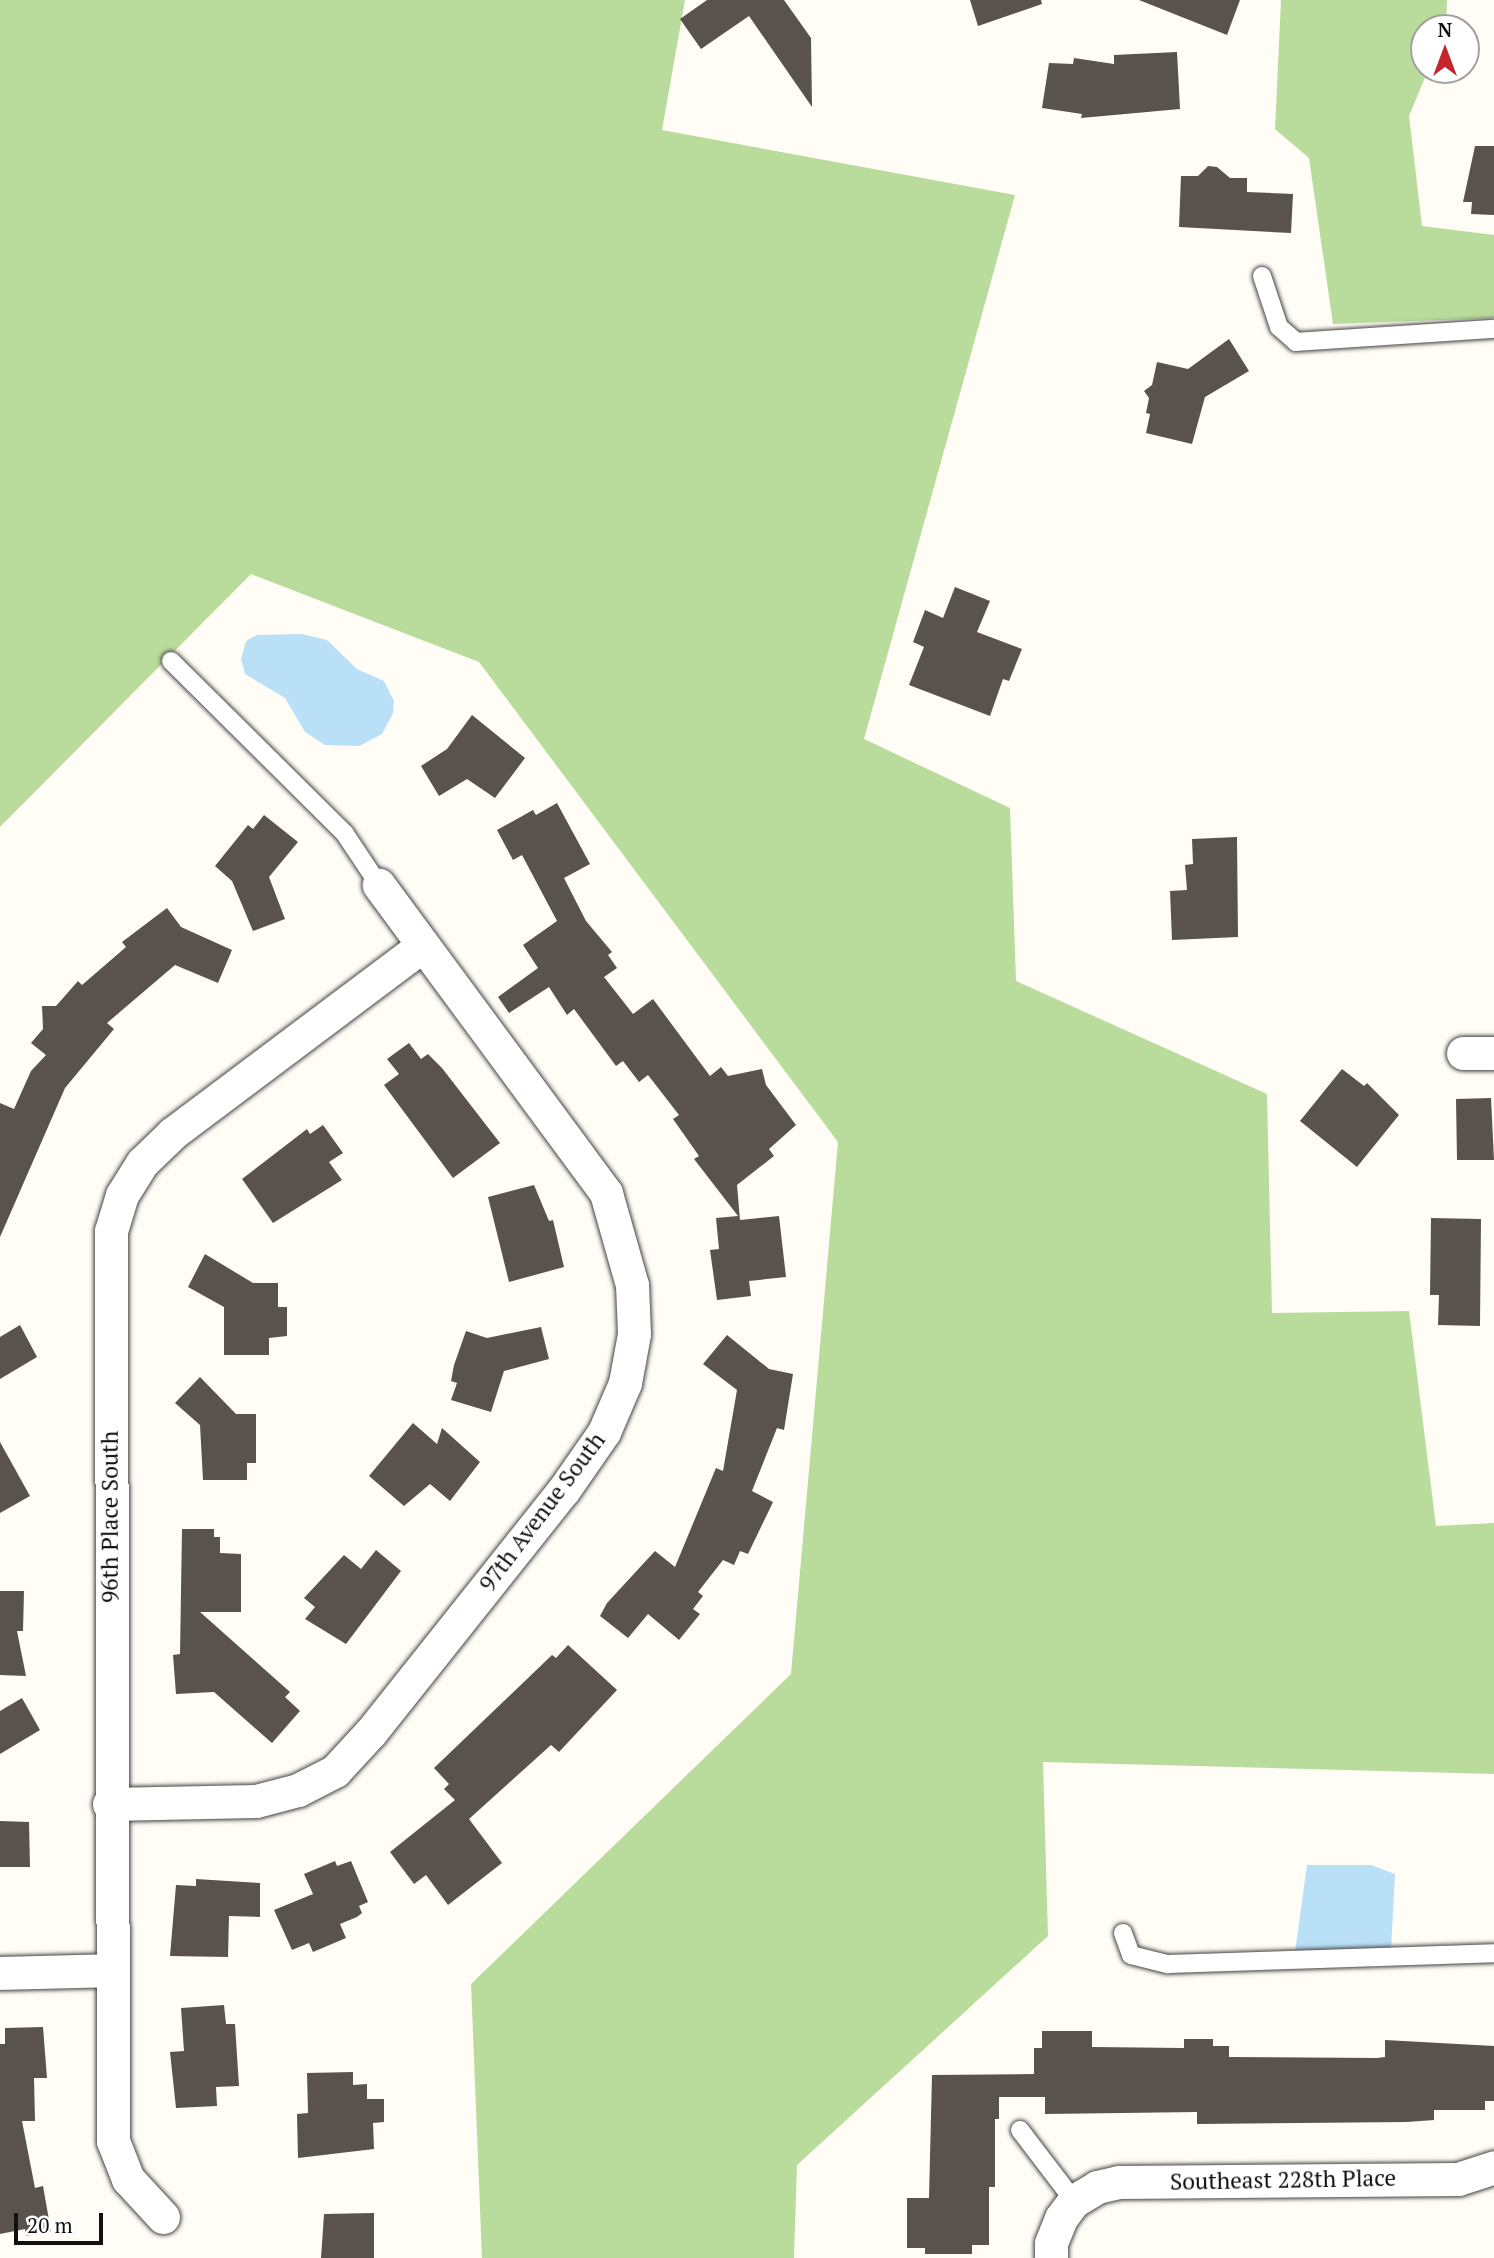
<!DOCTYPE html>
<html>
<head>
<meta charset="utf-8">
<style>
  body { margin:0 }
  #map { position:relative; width:1494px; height:2258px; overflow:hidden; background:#fffdf5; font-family:"PT Serif",serif }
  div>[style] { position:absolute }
  .forest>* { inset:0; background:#b9dc9c }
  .water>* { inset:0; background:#b9e0f7 }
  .building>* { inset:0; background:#5a524d }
  .roads { filter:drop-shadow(0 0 2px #444) drop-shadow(0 0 2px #444) }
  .service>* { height:18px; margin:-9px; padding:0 9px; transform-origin:9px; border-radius:9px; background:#fff }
  .minor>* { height:33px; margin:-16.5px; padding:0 16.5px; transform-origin:16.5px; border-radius:16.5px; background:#fff }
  span { translate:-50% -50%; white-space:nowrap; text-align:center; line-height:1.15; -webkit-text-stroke:7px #fff; paint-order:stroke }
  .street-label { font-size:23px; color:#111 }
  .north { position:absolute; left:1410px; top:14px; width:70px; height:70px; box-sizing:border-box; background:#fff; border:2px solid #a0a0a0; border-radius:50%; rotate:0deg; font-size:19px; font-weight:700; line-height:28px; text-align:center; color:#111 }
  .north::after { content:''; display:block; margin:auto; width:24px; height:32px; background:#c4262e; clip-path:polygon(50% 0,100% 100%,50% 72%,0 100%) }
  .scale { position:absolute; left:14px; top:2213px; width:89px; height:32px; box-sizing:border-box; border:4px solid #111; border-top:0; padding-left:9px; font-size:21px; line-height:24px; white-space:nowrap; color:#111; -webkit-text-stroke:5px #fff; paint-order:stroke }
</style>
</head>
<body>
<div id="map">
  <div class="forest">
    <div style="clip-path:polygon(0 0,685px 0,662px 130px,1015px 195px,864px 739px,1010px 808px,1016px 981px,1267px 1094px,1272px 1313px,1409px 1311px,1436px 1526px,1494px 1523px,1494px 1774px,1043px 1762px,1048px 1936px,797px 2165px,794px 2258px,482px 2258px,471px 1984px,791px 1674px,838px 1142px,479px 662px,251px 574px,0 827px)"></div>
    <div style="clip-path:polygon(1281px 0,1447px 0,1446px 28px,1424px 28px,1424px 70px,1428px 70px,1409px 116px,1422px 226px,1494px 235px,1494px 318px,1333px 324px,1309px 158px,1275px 129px)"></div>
  </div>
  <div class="water">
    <div style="clip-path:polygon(302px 634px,327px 640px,357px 669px,384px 681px,394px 701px,393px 713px,382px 734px,359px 746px,325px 745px,305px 732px,285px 698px,245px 674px,241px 659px,246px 641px,257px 635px)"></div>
    <div style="clip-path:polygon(1307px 1865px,1371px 1865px,1395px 1874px,1391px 1950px,1295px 1952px)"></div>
  </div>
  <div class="building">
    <div style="clip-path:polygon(707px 0,784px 0,811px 38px,812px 107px,749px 16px,701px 49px,680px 19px)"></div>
    <div style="clip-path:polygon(970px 0,1041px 0,1042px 4px,978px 26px)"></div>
    <div style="clip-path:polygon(1139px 0,1240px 0,1227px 35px)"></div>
    <div style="clip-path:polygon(1177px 52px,1180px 109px,1081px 118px,1082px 114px,1042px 108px,1049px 63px,1073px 64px,1074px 58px,1114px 64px,1114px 55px)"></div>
    <div style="clip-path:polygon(1475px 146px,1494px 146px,1494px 215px,1471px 214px,1472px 202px,1463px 202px)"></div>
    <div style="clip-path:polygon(1208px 166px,1217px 167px,1230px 178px,1247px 178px,1247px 192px,1293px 194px,1291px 233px,1179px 227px,1181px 176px,1198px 176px)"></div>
    <div style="clip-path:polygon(1229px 339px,1249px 371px,1205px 397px,1192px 444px,1146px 433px,1150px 414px,1146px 413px,1149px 398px,1144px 391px,1152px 385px,1157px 362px,1188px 369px)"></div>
    <div style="clip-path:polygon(955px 587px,990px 601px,977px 632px,1022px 649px,1009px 681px,1003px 679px,990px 716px,909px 685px,924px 647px,913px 642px,925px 610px,943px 618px)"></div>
    <div style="clip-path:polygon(472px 715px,525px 758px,495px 798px,467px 779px,439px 796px,421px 766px,447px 749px)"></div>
    <div style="clip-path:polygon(557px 803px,590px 864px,564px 878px,586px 921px,612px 952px,608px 955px,617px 968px,604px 977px,633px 1014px,653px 999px,710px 1076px,721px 1067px,728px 1076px,762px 1069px,766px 1085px,796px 1125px,769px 1149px,774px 1156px,737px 1185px,740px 1220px,779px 1216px,786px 1277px,749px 1281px,751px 1296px,717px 1300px,710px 1250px,719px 1249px,716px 1218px,738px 1216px,694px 1159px,699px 1156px,673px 1119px,679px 1115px,648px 1075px,639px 1082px,623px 1061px,616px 1066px,574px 1009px,567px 1015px,549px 987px,509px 1013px,498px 997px,538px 968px,523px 945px,557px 921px,522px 855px,513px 860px,497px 830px,533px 810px,536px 815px)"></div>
    <div style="clip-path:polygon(264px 815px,298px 842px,269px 877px,285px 919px,253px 931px,232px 881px,215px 866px,248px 825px,253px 829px)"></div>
    <div style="clip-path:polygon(1237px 837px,1238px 937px,1172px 940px,1170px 891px,1187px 890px,1185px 865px,1193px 864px,1192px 839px)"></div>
    <div style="clip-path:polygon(167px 908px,181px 927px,232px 950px,218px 983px,175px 965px,107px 1023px,114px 1029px,65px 1088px,0 1237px,0 1103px,14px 1109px,31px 1071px,46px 1055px,31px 1043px,43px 1029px,42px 1006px,56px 1006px,78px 981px,82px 985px,126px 947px,122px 942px)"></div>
    <div style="clip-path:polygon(409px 1043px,421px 1059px,428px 1054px,442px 1068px,500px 1143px,453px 1178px,384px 1085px,399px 1074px,387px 1059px)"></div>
    <div style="clip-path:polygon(1342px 1069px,1364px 1086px,1367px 1083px,1399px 1115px,1357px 1167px,1300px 1121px)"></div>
    <div style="clip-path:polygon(1491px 1098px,1494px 1160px,1457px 1160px,1456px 1099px)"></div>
    <div style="clip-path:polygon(323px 1125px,343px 1153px,329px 1162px,342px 1180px,273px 1223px,242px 1179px,307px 1129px,310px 1134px)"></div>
    <div style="clip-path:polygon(534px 1185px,549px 1221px,553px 1220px,564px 1267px,509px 1282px,488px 1197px)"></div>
    <div style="clip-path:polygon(1431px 1218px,1481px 1219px,1480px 1326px,1438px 1325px,1439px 1295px,1430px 1295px)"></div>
    <div style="clip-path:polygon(205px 1254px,253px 1283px,278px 1283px,278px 1307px,287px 1307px,287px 1336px,269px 1338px,269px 1355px,224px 1355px,224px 1307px,188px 1287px)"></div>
    <div style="clip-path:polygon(20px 1325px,37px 1357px,0 1379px,0 1337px)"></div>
    <div style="clip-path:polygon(541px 1327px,549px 1359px,504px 1371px,491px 1412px,451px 1400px,457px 1383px,451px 1381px,454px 1365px,466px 1331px,487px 1338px)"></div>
    <div style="clip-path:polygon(727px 1335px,769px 1369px,793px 1374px,784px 1430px,777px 1428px,752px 1491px,773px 1502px,748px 1554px,740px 1551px,734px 1565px,723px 1560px,698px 1592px,703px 1596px,693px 1609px,700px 1614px,679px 1640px,648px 1614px,628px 1638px,600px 1616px,607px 1603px,655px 1551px,675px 1567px,716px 1468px,723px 1471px,737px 1390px,703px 1364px)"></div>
    <div style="clip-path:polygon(200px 1377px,236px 1414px,256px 1414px,256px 1463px,247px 1463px,247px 1480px,203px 1480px,200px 1425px,175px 1403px)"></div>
    <div style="clip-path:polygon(413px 1423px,437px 1444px,442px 1428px,480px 1462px,450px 1501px,430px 1484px,404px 1506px,369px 1476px)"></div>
    <div style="clip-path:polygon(0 1442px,30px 1496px,0 1513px)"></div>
    <div style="clip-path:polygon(182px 1529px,214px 1529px,214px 1537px,220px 1537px,220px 1553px,241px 1554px,241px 1612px,200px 1612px,290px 1692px,285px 1697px,300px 1711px,272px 1743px,214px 1692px,176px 1694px,173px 1655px,180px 1654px)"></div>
    <div style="clip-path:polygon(376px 1550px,401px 1571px,346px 1644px,305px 1619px,315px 1607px,304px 1598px,344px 1555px,361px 1569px)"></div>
    <div style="clip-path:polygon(0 1591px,24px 1591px,23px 1631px,17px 1631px,26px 1676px,0 1675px)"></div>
    <div style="clip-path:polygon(568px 1645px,617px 1690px,559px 1752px,551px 1745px,469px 1819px,502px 1863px,448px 1905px,426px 1875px,414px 1884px,390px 1852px,455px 1800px,444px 1789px,449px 1784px,434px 1768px,552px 1655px,556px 1658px)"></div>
    <div style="clip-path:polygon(22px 1698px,40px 1730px,0 1754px,0 1711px)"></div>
    <div style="clip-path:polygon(0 1821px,29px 1822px,30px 1867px,0 1867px)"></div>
    <div style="clip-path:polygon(335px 1861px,337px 1866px,351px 1861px,368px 1902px,359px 1906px,362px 1913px,357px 1917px,340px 1924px,346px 1938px,313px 1952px,309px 1943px,292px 1950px,274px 1910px,313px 1894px,304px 1874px)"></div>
    <div style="clip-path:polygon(196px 1879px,260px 1883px,260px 1917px,229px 1916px,228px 1957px,170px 1956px,176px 1885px,196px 1886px)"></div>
    <div style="clip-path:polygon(224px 2005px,226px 2024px,235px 2024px,239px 2086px,216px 2087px,217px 2106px,176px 2108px,170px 2052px,184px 2051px,181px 2008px)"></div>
    <div style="clip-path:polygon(43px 2027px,47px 2078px,34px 2078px,35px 2121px,22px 2121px,35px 2188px,43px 2186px,51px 2231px,26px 2236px,25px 2229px,0 2234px,0 2044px,5px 2044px,5px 2028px)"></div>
    <div style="clip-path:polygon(1042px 2031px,1092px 2031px,1092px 2047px,1184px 2048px,1184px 2039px,1213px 2039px,1213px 2046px,1229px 2046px,1229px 2057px,1377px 2058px,1385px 2057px,1385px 2040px,1494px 2046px,1494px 2101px,1485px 2101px,1485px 2110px,1434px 2110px,1434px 2120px,1407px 2122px,1197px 2124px,1197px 2112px,1045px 2114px,1045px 2097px,999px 2097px,999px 2119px,995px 2119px,995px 2187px,989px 2187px,989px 2245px,972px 2245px,972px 2254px,925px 2254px,925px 2248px,907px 2248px,907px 2198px,929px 2198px,932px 2075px,1034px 2074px,1034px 2048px,1042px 2048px)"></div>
    <div style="clip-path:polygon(353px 2072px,353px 2085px,367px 2084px,367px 2099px,384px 2099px,384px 2122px,373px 2123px,374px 2149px,298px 2158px,297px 2114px,308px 2113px,307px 2073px)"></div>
    <div style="clip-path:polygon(374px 2213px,374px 2258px,321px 2258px,324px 2214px)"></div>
  </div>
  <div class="roads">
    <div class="service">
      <div style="left:1262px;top:276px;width:54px;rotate:71.6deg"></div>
      <div style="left:1279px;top:327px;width:23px;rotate:41deg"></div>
      <div style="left:1296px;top:342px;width:198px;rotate:-3.8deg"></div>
      <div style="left:171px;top:661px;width:245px;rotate:44.8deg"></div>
      <div style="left:345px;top:834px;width:61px;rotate:56.3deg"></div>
      <div style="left:1123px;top:1933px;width:23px;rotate:70deg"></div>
      <div style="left:1131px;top:1955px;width:38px;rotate:14deg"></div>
      <div style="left:1168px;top:1964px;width:326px;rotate:-1.9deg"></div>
      <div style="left:1020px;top:2130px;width:89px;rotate:52.7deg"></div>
    </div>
    <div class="minor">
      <div style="left:1463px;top:1053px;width:31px"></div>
      <div style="left:109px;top:1804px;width:147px;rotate:-1.2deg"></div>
      <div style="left:256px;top:1801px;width:43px;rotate:-14.7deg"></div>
      <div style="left:298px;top:1790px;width:42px;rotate:-27.2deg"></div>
      <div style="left:335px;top:1771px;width:53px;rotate:-47.3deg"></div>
      <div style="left:371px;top:1732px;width:308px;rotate:-51.5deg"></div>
      <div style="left:563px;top:1491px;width:72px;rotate:-55.2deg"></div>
      <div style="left:604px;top:1432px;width:53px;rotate:-66.8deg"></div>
      <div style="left:625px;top:1383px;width:50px;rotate:-79.6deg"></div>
      <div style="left:634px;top:1334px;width:49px;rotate:-92.3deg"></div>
      <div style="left:632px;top:1285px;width:96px;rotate:-105.8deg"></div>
      <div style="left:606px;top:1193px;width:383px;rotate:-126.4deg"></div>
      <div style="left:0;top:1973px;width:111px;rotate:-1.5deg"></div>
      <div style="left:163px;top:2217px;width:52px;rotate:-132.6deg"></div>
      <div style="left:128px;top:2179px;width:41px;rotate:-111.5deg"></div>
      <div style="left:113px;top:2141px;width:910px;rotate:-90.13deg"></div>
      <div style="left:111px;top:1231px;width:38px;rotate:-73deg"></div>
      <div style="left:122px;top:1195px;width:38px;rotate:-58deg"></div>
      <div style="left:142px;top:1163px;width:43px;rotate:-44.1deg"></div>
      <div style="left:173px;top:1133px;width:311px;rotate:-36.9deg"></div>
      <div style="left:1051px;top:2258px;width:15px;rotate:-90deg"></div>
      <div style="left:1051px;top:2243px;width:27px;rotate:-68deg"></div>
      <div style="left:1061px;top:2218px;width:21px;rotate:-53deg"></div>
      <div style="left:1074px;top:2201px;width:27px;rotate:-31deg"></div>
      <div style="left:1097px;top:2187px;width:23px;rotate:-13deg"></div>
      <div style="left:1119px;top:2182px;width:339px;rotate:-0.5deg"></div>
      <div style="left:1458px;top:2179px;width:38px;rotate:-18deg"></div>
    </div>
  </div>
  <div class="street-label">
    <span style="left:542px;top:1512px;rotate:-53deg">97th Avenue South</span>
    <span style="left:110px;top:1517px;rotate:-90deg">96th Place South</span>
    <span style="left:1283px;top:2180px;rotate:-1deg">Southeast 228th Place</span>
  </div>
  <div class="north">N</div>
  <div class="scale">20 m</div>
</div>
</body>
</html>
